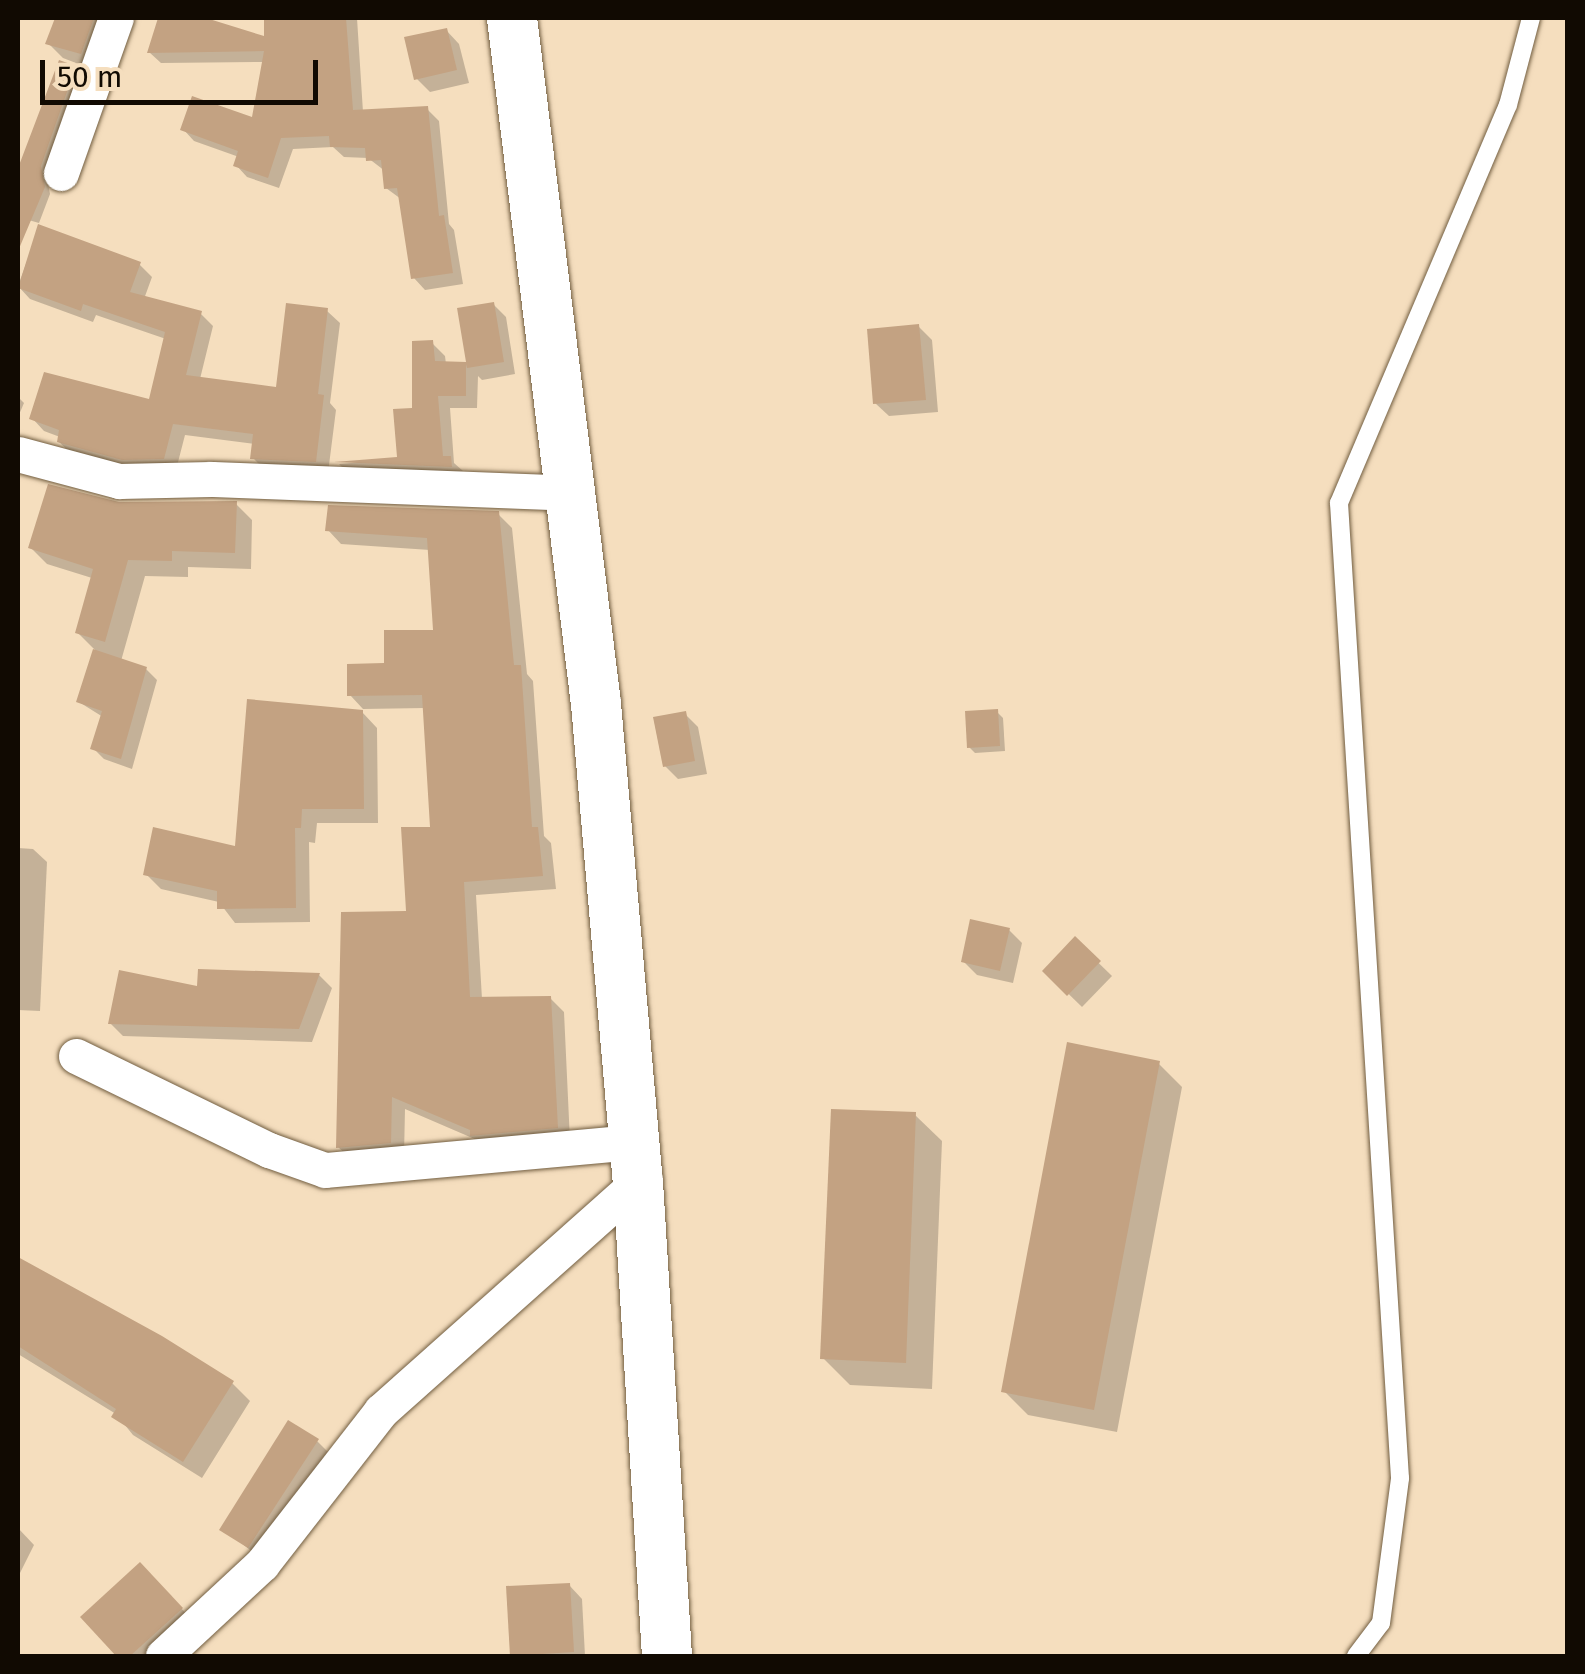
<!DOCTYPE html>
<html>
<head>
<meta charset="utf-8">
<style>
  body { margin:0 }
  #map { position:relative; width:1585px; height:1674px; overflow:hidden; background:#f5debe; font-family:"Fira Sans",sans-serif }
  div>[style] { position:absolute }
  .shadow>* { inset:0; background:#0003 }
  .building>* { inset:0; background:#c3a282 }
  .roads { filter:drop-shadow(0 0 2px #715d40) drop-shadow(0 0 2px #715d40) }
  .lane>* { height:18px; margin:-9px; padding:0 9px; transform-origin:9px; border-radius:9px; background:#fff }
  .street>* { height:35px; margin:-17.5px; padding:0 17.5px; transform-origin:17.5px; border-radius:17.5px; background:#fff }
  .secondary>* { height:50px; margin:-25px; padding:0 25px; transform-origin:25px; border-radius:25px; background:#fff }
  span { translate:-50% -50%; white-space:nowrap; text-align:center; line-height:1.15; -webkit-text-stroke:9px #f5debe; paint-order:stroke }
  .frame { position:absolute; inset:0; border:20px solid #110a02; pointer-events:none }
  .scale { position:absolute; left:40px; top:60px; width:278px; height:45px; box-sizing:border-box; border:5px solid #110a02; border-top:0; padding-left:12px; font-size:30px; line-height:35px; white-space:nowrap; color:#110a02; -webkit-text-stroke:8px #f5debe; paint-order:stroke }
</style>
</head>
<body>
<div id="map">
  <div class="shadow">
    <div style="clip-path:polygon(51px 18px,120px 18px,89px 68px,63px 58px,48px 43px,57px 20px)"></div>
    <div style="clip-path:polygon(161px 18px,198px 18px,266px 40px,266px 18px,357px 18px,363px 112px,427px 109px,439px 121px,449px 224px,454px 230px,463px 284px,425px 290px,414px 278px,401px 199px,386px 188px,385px 171px,368px 158px,344px 157px,333px 147px,293px 149px,279px 188px,247px 177px,236px 165px,239px 157px,194px 141px,183px 129px,254px 120px,264px 62px,161px 63px,149px 52px)"></div>
    <div style="clip-path:polygon(446px 30px,459px 44px,469px 83px,430px 92px,417px 79px)"></div>
    <div style="clip-path:polygon(60px 63px,81px 74px,46px 173px,50px 194px,39px 223px,18px 217px,18px 176px)"></div>
    <div style="clip-path:polygon(39px 228px,139px 264px,152px 277px,144px 299px,200px 313px,213px 326px,200px 379px,278px 390px,327px 311px,340px 323px,330px 403px,336px 410px,328px 473px,266px 471px,253px 458px,255px 444px,185px 435px,176px 470px,136px 471px,72px 454px,59px 442px,60px 437px,44px 431px,32px 418px,150px 402px,166px 339px,96px 315px,93px 322px,30px 299px,18px 286px)"></div>
    <div style="clip-path:polygon(493px 304px,506px 317px,515px 374px,482px 380px,478px 376px,477px 408px,450px 408px,454px 463px,463px 471px,349px 474px,339px 464px,399px 459px,432px 343px,445px 356px,446px 364px,468px 364px)"></div>
    <div style="clip-path:polygon(919px 327px,932px 340px,938px 412px,889px 416px,875px 403px)"></div>
    <div style="clip-path:polygon(18px 397px,24px 403px,18px 417px)"></div>
    <div style="clip-path:polygon(236px 504px,252px 520px,251px 569px,188px 567px,188px 577px,145px 576px,121px 661px,146px 669px,157px 680px,132px 769px,104px 759px,93px 748px,103px 717px,79px 702px,96px 651px,78px 633px,92px 578px,47px 564px,31px 548px,119px 505px)"></div>
    <div style="clip-path:polygon(498px 514px,512px 528px,527px 674px,533px 681px,544px 836px,551px 843px,556px 889px,476px 895px,482px 999px,550px 998px,564px 1012px,570px 1141px,477px 1140px,405px 1109px,404px 1156px,352px 1160px,338px 1147px,433px 829px,425px 708px,363px 709px,350px 695px,436px 632px,430px 550px,341px 544px,328px 530px)"></div>
    <div style="clip-path:polygon(362px 712px,377px 728px,378px 823px,317px 823px,315px 843px,309px 842px,310px 922px,235px 923px,219px 902px,161px 889px,146px 874px,238px 849px)"></div>
    <div style="clip-path:polygon(997px 712px,1003px 718px,1005px 751px,975px 753px,969px 747px)"></div>
    <div style="clip-path:polygon(685px 714px,698px 727px,707px 774px,678px 779px,665px 766px)"></div>
    <div style="clip-path:polygon(18px 848px,33px 849px,47px 862px,40px 1011px,18px 1010px)"></div>
    <div style="clip-path:polygon(1009px 930px,1022px 943px,1013px 983px,977px 975px,963px 961px)"></div>
    <div style="clip-path:polygon(1075px 940px,1112px 976px,1082px 1007px,1045px 971px)"></div>
    <div style="clip-path:polygon(200px 971px,319px 975px,332px 988px,312px 1042px,123px 1036px,110px 1023px,200px 989px)"></div>
    <div style="clip-path:polygon(1158px 1063px,1182px 1087px,1117px 1432px,1028px 1415px,1004px 1391px)"></div>
    <div style="clip-path:polygon(915px 1115px,942px 1141px,932px 1389px,850px 1385px,823px 1358px)"></div>
    <div style="clip-path:polygon(18px 1260px,232px 1383px,250px 1401px,202px 1478px,133px 1435px,116px 1414px,18px 1354px)"></div>
    <div style="clip-path:polygon(317px 1441px,330px 1454px,262px 1559px,223px 1529px)"></div>
    <div style="clip-path:polygon(18px 1528px,34px 1545px,18px 1577px)"></div>
    <div style="clip-path:polygon(153px 1578px,194px 1622px,157px 1656px,120px 1656px,84px 1618px)"></div>
    <div style="clip-path:polygon(569px 1585px,582px 1599px,585px 1656px,513px 1656px,509px 1589px)"></div>
  </div>
  <div class="building">
    <div style="clip-path:polygon(55px 18px,94px 18px,81px 54px,45px 44px)"></div>
    <div style="clip-path:polygon(158px 18px,206px 18px,264px 36px,264px 18px,346px 18px,353px 110px,428px 106px,439px 216px,444px 215px,453px 273px,411px 279px,397px 188px,384px 189px,381px 160px,366px 161px,365px 148px,330px 147px,329px 136px,281px 138px,268px 178px,233px 166px,238px 151px,180px 130px,192px 96px,252px 117px,264px 51px,147px 53px)"></div>
    <div style="clip-path:polygon(447px 28px,457px 70px,414px 80px,404px 37px)"></div>
    <div style="clip-path:polygon(59px 60px,76px 66px,41px 166px,45px 187px,18px 251px,18px 168px)"></div>
    <div style="clip-path:polygon(38px 224px,141px 262px,130px 292px,202px 311px,186px 375px,276px 387px,286px 303px,328px 308px,318px 394px,324px 395px,316px 462px,250px 459px,253px 434px,173px 424px,164px 459px,122px 460px,57px 442px,59px 430px,29px 419px,44px 372px,149px 399px,165px 332px,83px 304px,81px 311px,18px 288px)"></div>
    <div style="clip-path:polygon(494px 302px,504px 362px,467px 368px,466px 364px,466px 396px,438px 396px,443px 456px,451px 456px,452px 467px,334px 462px,397px 457px,393px 409px,412px 408px,412px 341px,433px 340px,435px 361px,466px 362px,457px 308px)"></div>
    <div style="clip-path:polygon(919px 324px,926px 400px,873px 404px,867px 329px)"></div>
    <div style="clip-path:polygon(48px 484px,119px 502px,237px 501px,235px 553px,172px 551px,172px 561px,128px 560px,105px 642px,75px 633px,93px 569px,28px 548px)"></div>
    <div style="clip-path:polygon(328px 505px,499px 511px,514px 665px,521px 665px,532px 827px,538px 827px,543px 876px,464px 882px,470px 997px,551px 996px,558px 1128px,470px 1136px,470px 1130px,392px 1097px,391px 1143px,336px 1148px,341px 912px,406px 911px,401px 827px,430px 827px,422px 695px,347px 696px,347px 664px,384px 663px,384px 630px,433px 630px,427px 538px,325px 531px)"></div>
    <div style="clip-path:polygon(93px 649px,147px 667px,121px 759px,90px 749px,102px 711px,76px 702px)"></div>
    <div style="clip-path:polygon(247px 699px,363px 710px,364px 809px,302px 809px,301px 828px,295px 828px,296px 908px,217px 909px,217px 891px,143px 875px,153px 827px,235px 846px)"></div>
    <div style="clip-path:polygon(998px 709px,1000px 746px,967px 748px,965px 711px)"></div>
    <div style="clip-path:polygon(686px 711px,695px 761px,663px 767px,653px 717px)"></div>
    <div style="clip-path:polygon(970px 919px,1010px 928px,1000px 971px,961px 962px)"></div>
    <div style="clip-path:polygon(1075px 936px,1101px 961px,1067px 996px,1042px 971px)"></div>
    <div style="clip-path:polygon(198px 969px,320px 973px,299px 1029px,108px 1024px,119px 970px,197px 986px)"></div>
    <div style="clip-path:polygon(1067px 1042px,1160px 1061px,1094px 1410px,1001px 1392px)"></div>
    <div style="clip-path:polygon(831px 1109px,916px 1112px,906px 1363px,820px 1359px)"></div>
    <div style="clip-path:polygon(18px 1257px,162px 1336px,234px 1381px,183px 1462px,111px 1417px,116px 1409px,18px 1346px)"></div>
    <div style="clip-path:polygon(288px 1420px,319px 1439px,248px 1548px,219px 1530px)"></div>
    <div style="clip-path:polygon(140px 1562px,183px 1608px,130px 1656px,116px 1656px,80px 1617px)"></div>
    <div style="clip-path:polygon(570px 1583px,574px 1652px,510px 1656px,506px 1586px)"></div>
  </div>
  <div class="roads">
    <div class="lane">
      <div style="left:1356px;top:1656px;width:41px;rotate:-52.9deg"></div>
      <div style="left:1381px;top:1623px;width:146px;rotate:-82.5deg"></div>
      <div style="left:1400px;top:1478px;width:977px;rotate:-93.58deg"></div>
      <div style="left:1339px;top:503px;width:432px;rotate:-67deg"></div>
      <div style="left:1508px;top:105px;width:90px;rotate:-75.2deg"></div>
    </div>
    <div class="street">
      <div style="left:61px;top:173px;width:164px;rotate:-70.5deg"></div>
      <div style="left:18px;top:454px;width:105px;rotate:15deg"></div>
      <div style="left:119px;top:481px;width:92px;rotate:-1.2deg"></div>
      <div style="left:211px;top:479px;width:361px;rotate:2.2deg"></div>
      <div style="left:76px;top:1056px;width:215px;rotate:26deg"></div>
      <div style="left:269px;top:1150px;width:59px;rotate:19.7deg"></div>
      <div style="left:325px;top:1170px;width:311px;rotate:-5.2deg"></div>
      <div style="left:163px;top:1656px;width:135px;rotate:-42.9deg"></div>
      <div style="left:262px;top:1564px;width:194px;rotate:-52.1deg"></div>
      <div style="left:381px;top:1411px;width:344px;rotate:-41.7deg"></div>
    </div>
    <div class="secondary">
      <div style="left:512px;top:18px;width:691px;rotate:83.02deg"></div>
      <div style="left:596px;top:704px;width:480px;rotate:85deg"></div>
      <div style="left:638px;top:1182px;width:475px;rotate:86.5deg"></div>
    </div>
  </div>
  <div class="frame"></div>
  <div class="scale">50 m</div>
</div>
</body>
</html>
